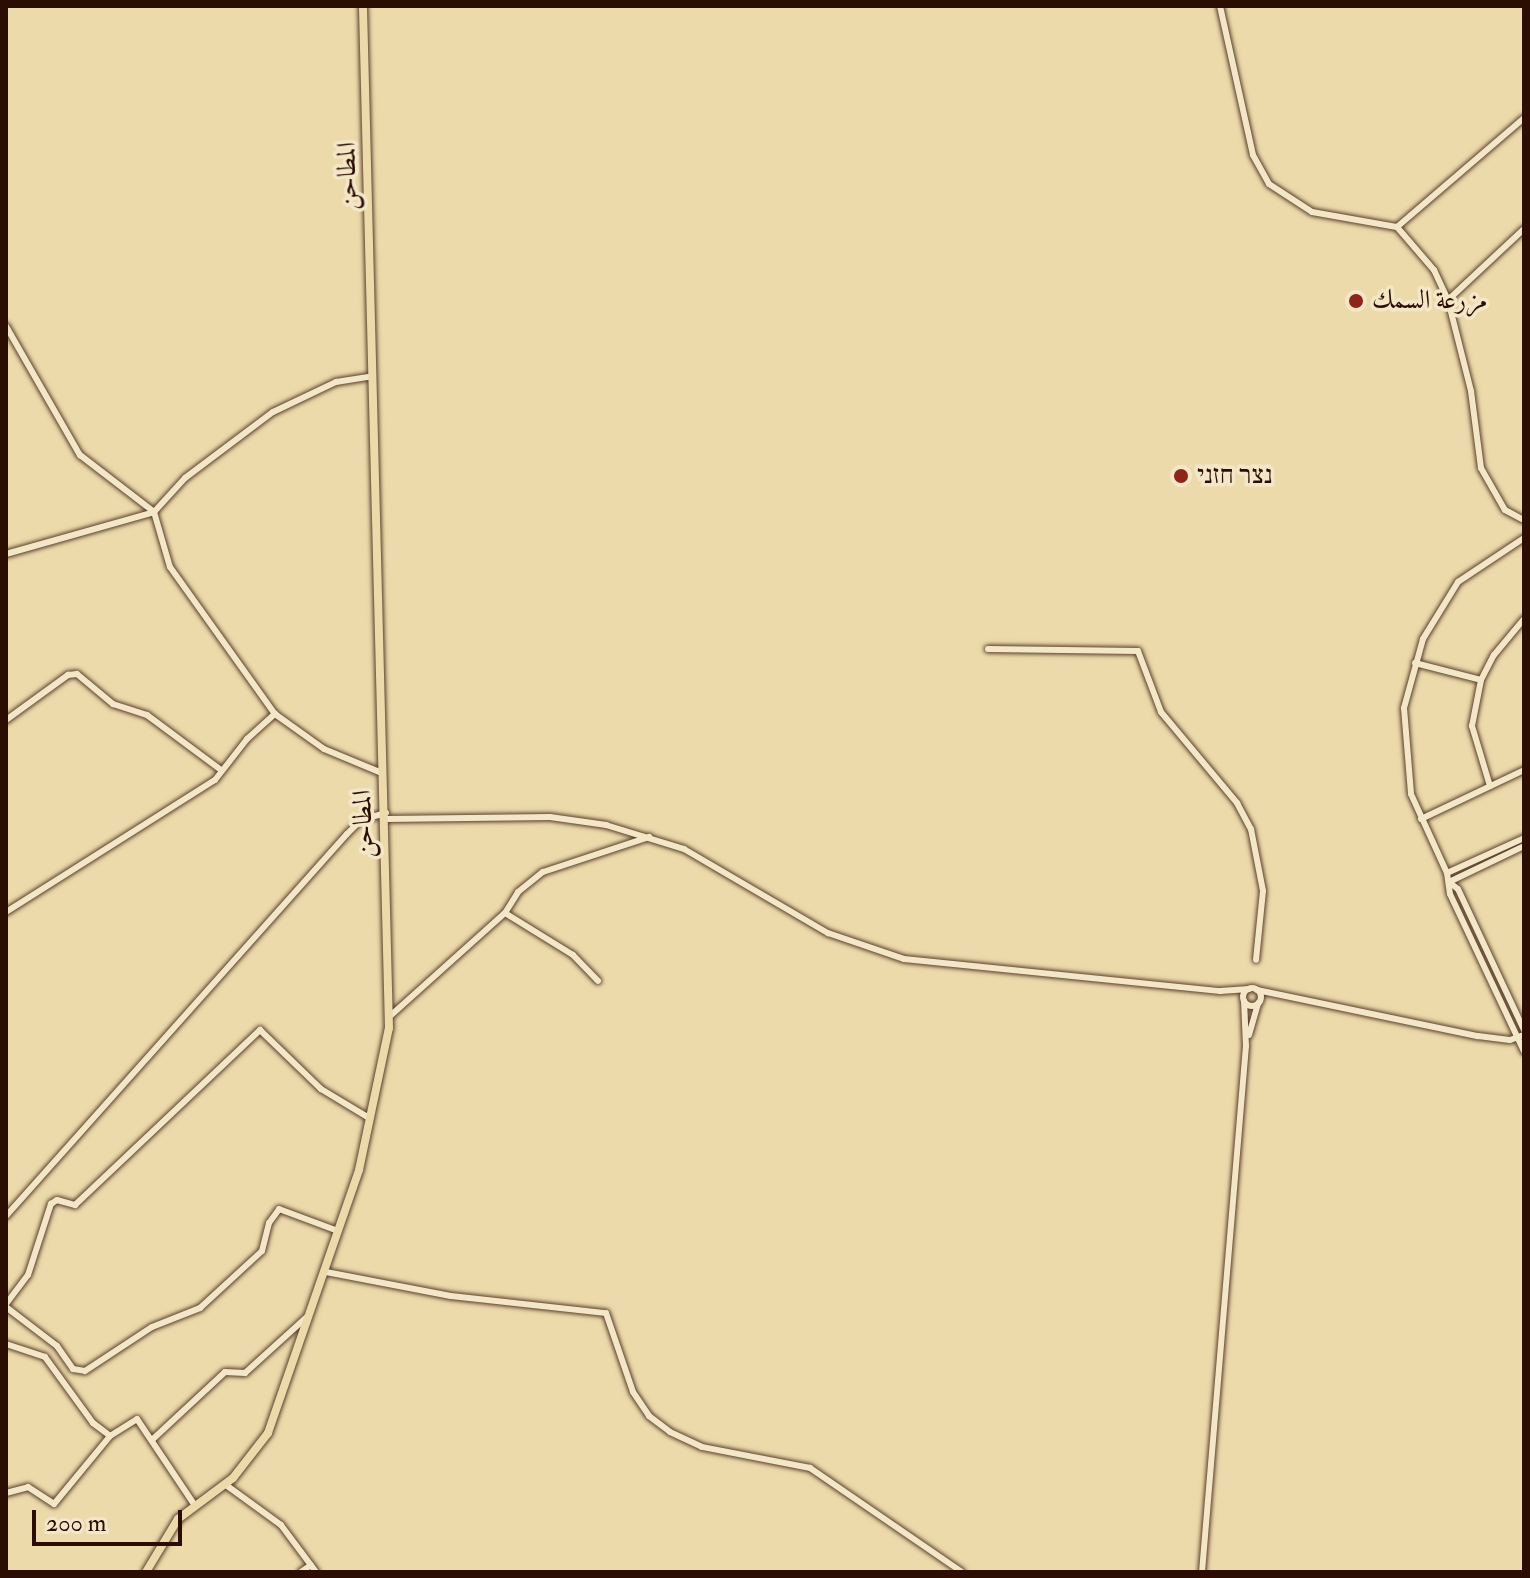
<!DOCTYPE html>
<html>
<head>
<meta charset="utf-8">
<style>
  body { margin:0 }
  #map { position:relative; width:1530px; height:1578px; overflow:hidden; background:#ecdaab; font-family:"IM FELL Double Pica",Amiri,"Frank Ruhl Libre",serif }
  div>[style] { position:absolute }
  .roads { filter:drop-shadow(0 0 2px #5b402c) drop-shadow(0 0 2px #5b402c) }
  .minor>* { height:6px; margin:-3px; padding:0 3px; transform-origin:3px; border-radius:3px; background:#f3e7c8 }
  .minor>.ring { margin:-3px; padding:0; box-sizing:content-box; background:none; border:6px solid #f3e7c8; border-radius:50% }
  .major>* { height:8px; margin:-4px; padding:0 4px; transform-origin:4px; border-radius:4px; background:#ecdaab }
  .dots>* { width:22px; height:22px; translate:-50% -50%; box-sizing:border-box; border:4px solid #f3e7c8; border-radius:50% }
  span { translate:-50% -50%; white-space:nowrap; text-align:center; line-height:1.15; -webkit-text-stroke:7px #f3e7c8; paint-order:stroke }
  .street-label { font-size:26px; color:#2b0d01 }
  .poi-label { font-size:26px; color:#2b0d01 }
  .left { translate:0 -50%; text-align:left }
  .frame { position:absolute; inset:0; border:8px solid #2b0d01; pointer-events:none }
  .scale { position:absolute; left:32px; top:1510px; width:150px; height:36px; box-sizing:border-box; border:4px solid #2b0d01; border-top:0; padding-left:10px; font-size:24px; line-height:28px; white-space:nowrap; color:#2b0d01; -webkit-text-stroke:6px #f3e7c8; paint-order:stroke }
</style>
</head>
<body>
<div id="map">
  <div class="roads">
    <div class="minor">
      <div style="left:1220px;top:6px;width:153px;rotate:77.5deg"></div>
      <div style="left:1253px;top:155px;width:33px;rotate:61deg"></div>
      <div style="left:1269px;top:184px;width:51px;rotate:33.1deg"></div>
      <div style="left:1312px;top:212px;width:86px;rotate:10deg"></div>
      <div style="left:1397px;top:227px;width:57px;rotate:49.3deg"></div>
      <div style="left:1434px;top:270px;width:33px;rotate:65deg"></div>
      <div style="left:1448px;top:300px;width:94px;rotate:75.8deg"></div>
      <div style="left:1471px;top:391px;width:78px;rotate:82.6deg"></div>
      <div style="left:1481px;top:468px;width:48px;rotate:60.3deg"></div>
      <div style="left:1505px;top:510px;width:21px;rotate:28deg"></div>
      <div style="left:1397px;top:227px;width:167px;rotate:-40.6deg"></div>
      <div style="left:1448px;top:300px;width:104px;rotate:-43.1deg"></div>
      <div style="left:6px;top:326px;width:149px;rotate:60.2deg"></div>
      <div style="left:80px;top:455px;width:93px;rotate:37.6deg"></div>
      <div style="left:154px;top:512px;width:57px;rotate:73.8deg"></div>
      <div style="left:170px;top:567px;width:181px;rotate:54.5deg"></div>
      <div style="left:275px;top:714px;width:60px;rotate:35.5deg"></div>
      <div style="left:324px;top:749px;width:63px;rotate:22.5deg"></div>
      <div style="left:1524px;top:538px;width:79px;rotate:146.3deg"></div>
      <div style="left:1458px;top:582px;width:67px;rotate:121.6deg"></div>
      <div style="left:1423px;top:639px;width:72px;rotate:105.4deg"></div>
      <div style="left:1404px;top:708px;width:86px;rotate:85.3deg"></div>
      <div style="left:1411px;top:794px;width:87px;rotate:65.5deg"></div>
      <div style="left:1447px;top:873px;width:21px;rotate:82deg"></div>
      <div style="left:1450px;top:894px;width:174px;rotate:64.8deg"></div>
      <div style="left:6px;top:554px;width:154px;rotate:-15.8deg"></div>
      <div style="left:154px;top:512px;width:46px;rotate:-47.6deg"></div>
      <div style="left:185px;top:478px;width:110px;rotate:-36.9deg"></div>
      <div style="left:273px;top:412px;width:70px;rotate:-25.5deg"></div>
      <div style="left:336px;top:382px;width:36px;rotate:-9deg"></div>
      <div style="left:988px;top:649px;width:150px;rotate:0.8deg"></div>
      <div style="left:1138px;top:651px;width:65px;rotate:69.3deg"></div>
      <div style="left:1161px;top:712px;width:119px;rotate:50.1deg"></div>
      <div style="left:1237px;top:803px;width:30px;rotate:62deg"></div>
      <div style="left:1251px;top:829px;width:63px;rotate:79deg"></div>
      <div style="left:1263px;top:891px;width:69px;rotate:95.8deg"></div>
      <div style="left:1415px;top:663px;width:68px;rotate:14.4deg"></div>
      <div style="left:6px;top:720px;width:77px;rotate:-36deg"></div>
      <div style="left:68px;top:675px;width:9px;rotate:-6deg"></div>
      <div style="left:77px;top:674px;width:47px;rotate:39.8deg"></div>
      <div style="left:113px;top:704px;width:36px;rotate:18deg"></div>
      <div style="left:147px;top:715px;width:92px;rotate:36.6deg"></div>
      <div style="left:1490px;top:786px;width:63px;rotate:-106.7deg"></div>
      <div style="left:1472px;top:726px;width:47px;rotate:-78.9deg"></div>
      <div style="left:1481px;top:680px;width:28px;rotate:-63deg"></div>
      <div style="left:1494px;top:655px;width:47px;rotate:-50.2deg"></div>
      <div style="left:386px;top:819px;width:164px;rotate:-0.7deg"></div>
      <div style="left:550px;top:817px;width:57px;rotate:8.1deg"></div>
      <div style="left:606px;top:825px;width:82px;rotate:17.1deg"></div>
      <div style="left:684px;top:849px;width:167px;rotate:30.3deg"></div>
      <div style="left:828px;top:933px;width:80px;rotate:18.9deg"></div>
      <div style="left:904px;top:959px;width:318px;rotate:5.8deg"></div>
      <div style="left:1220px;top:991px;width:29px;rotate:-4deg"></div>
      <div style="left:1421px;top:819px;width:114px;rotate:-25.4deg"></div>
      <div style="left:1447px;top:873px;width:85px;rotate:-24.4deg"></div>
      <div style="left:1449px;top:882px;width:11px;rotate:38deg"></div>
      <div style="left:1458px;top:889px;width:156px;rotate:64.9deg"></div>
      <div style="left:1449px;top:882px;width:83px;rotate:-25.6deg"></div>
      <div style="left:6px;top:912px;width:247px;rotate:-32.3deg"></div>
      <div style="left:215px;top:780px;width:52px;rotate:-52deg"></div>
      <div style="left:247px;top:739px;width:38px;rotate:-42deg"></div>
      <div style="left:505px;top:913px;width:25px;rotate:-58deg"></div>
      <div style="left:518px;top:892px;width:32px;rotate:-39deg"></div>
      <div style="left:543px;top:872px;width:112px;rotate:-18.3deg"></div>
      <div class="ring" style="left:1243px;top:988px;width:12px;height:12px"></div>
      <div style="left:1257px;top:990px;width:226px;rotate:11.8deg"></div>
      <div style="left:1478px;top:1036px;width:32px;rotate:7deg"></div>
      <div style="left:1510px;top:1040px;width:15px;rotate:-20deg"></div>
      <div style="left:389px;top:1017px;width:156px;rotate:-41.9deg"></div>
      <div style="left:505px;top:913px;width:80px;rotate:31.7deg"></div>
      <div style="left:573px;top:955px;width:36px;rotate:46deg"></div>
      <div style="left:1249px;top:1035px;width:33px;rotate:-74deg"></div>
      <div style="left:6px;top:1216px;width:512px;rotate:-48.25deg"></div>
      <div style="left:347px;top:834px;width:20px;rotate:-45deg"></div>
      <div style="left:361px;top:820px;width:26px;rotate:-16deg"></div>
      <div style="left:326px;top:1272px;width:127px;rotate:10.9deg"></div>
      <div style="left:451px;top:1296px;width:156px;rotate:6.3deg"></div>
      <div style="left:606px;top:1313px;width:83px;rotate:71.1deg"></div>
      <div style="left:633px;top:1392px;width:29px;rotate:56deg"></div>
      <div style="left:649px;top:1416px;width:26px;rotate:37deg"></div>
      <div style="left:670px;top:1432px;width:35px;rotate:25deg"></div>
      <div style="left:702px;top:1447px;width:110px;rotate:11deg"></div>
      <div style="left:810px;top:1468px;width:184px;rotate:34.4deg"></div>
      <div style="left:6px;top:1304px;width:36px;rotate:-53deg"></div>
      <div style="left:28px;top:1275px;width:75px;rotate:-72.1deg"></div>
      <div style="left:51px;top:1204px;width:7px;rotate:-34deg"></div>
      <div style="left:57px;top:1200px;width:19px;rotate:16deg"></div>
      <div style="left:75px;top:1205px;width:255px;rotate:-43.4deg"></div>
      <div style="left:260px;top:1030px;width:85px;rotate:44deg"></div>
      <div style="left:321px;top:1089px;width:56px;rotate:31.1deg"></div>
      <div style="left:6px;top:1307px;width:64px;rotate:37.4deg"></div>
      <div style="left:57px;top:1346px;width:28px;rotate:55deg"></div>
      <div style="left:73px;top:1369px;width:12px;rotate:9deg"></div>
      <div style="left:85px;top:1371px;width:80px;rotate:-33.3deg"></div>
      <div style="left:152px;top:1327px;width:52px;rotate:-21.6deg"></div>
      <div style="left:200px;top:1308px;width:84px;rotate:-42.6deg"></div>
      <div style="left:262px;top:1251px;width:29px;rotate:-76deg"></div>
      <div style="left:269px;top:1223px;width:17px;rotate:-54deg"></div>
      <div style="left:279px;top:1209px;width:63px;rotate:20.4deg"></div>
      <div style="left:6px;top:1344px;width:41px;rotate:18.4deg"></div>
      <div style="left:45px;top:1357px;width:82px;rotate:54deg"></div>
      <div style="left:93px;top:1423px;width:21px;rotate:37deg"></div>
      <div style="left:153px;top:1439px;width:98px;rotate:-42.9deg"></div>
      <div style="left:225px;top:1372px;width:20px;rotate:3deg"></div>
      <div style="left:245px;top:1373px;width:86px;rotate:-42.2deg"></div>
      <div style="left:226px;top:1485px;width:68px;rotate:36deg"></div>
      <div style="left:281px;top:1525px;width:59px;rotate:53.3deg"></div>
      <div style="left:6px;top:1493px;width:23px;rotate:-15deg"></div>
      <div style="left:28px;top:1487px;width:31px;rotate:33deg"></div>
      <div style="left:54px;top:1504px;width:88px;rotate:-50.5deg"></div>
      <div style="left:110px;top:1436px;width:32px;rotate:-32deg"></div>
      <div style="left:137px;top:1419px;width:102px;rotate:56.2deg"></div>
      <div style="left:301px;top:1572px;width:12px;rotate:-35deg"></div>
      <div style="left:1202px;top:1572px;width:528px;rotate:-85.22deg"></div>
      <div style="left:1246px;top:1046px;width:45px;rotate:-92.5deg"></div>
    </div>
    <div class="major">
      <div style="left:146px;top:1572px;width:62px;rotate:-58.9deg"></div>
      <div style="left:178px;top:1519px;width:69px;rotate:-36.7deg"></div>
      <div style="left:233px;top:1478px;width:57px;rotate:-52.1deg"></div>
      <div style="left:268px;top:1433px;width:278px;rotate:-70.9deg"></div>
      <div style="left:359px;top:1170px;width:145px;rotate:-78.1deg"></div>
      <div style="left:389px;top:1028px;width:1022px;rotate:-91.46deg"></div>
    </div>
  </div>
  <div class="dots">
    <div style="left:1356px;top:301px;background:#8f2418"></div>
    <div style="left:1181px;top:476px;background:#8f2418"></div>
  </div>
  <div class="street-label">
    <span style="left:348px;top:176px;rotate:-91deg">المطاحن</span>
    <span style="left:364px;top:824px;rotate:-92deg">المطاحن</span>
  </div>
  <div class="poi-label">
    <span class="left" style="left:1372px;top:301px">مزرعة السمك</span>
    <span class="left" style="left:1197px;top:476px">נצר חזני</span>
  </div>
  <div class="frame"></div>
  <div class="scale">200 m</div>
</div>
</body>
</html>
